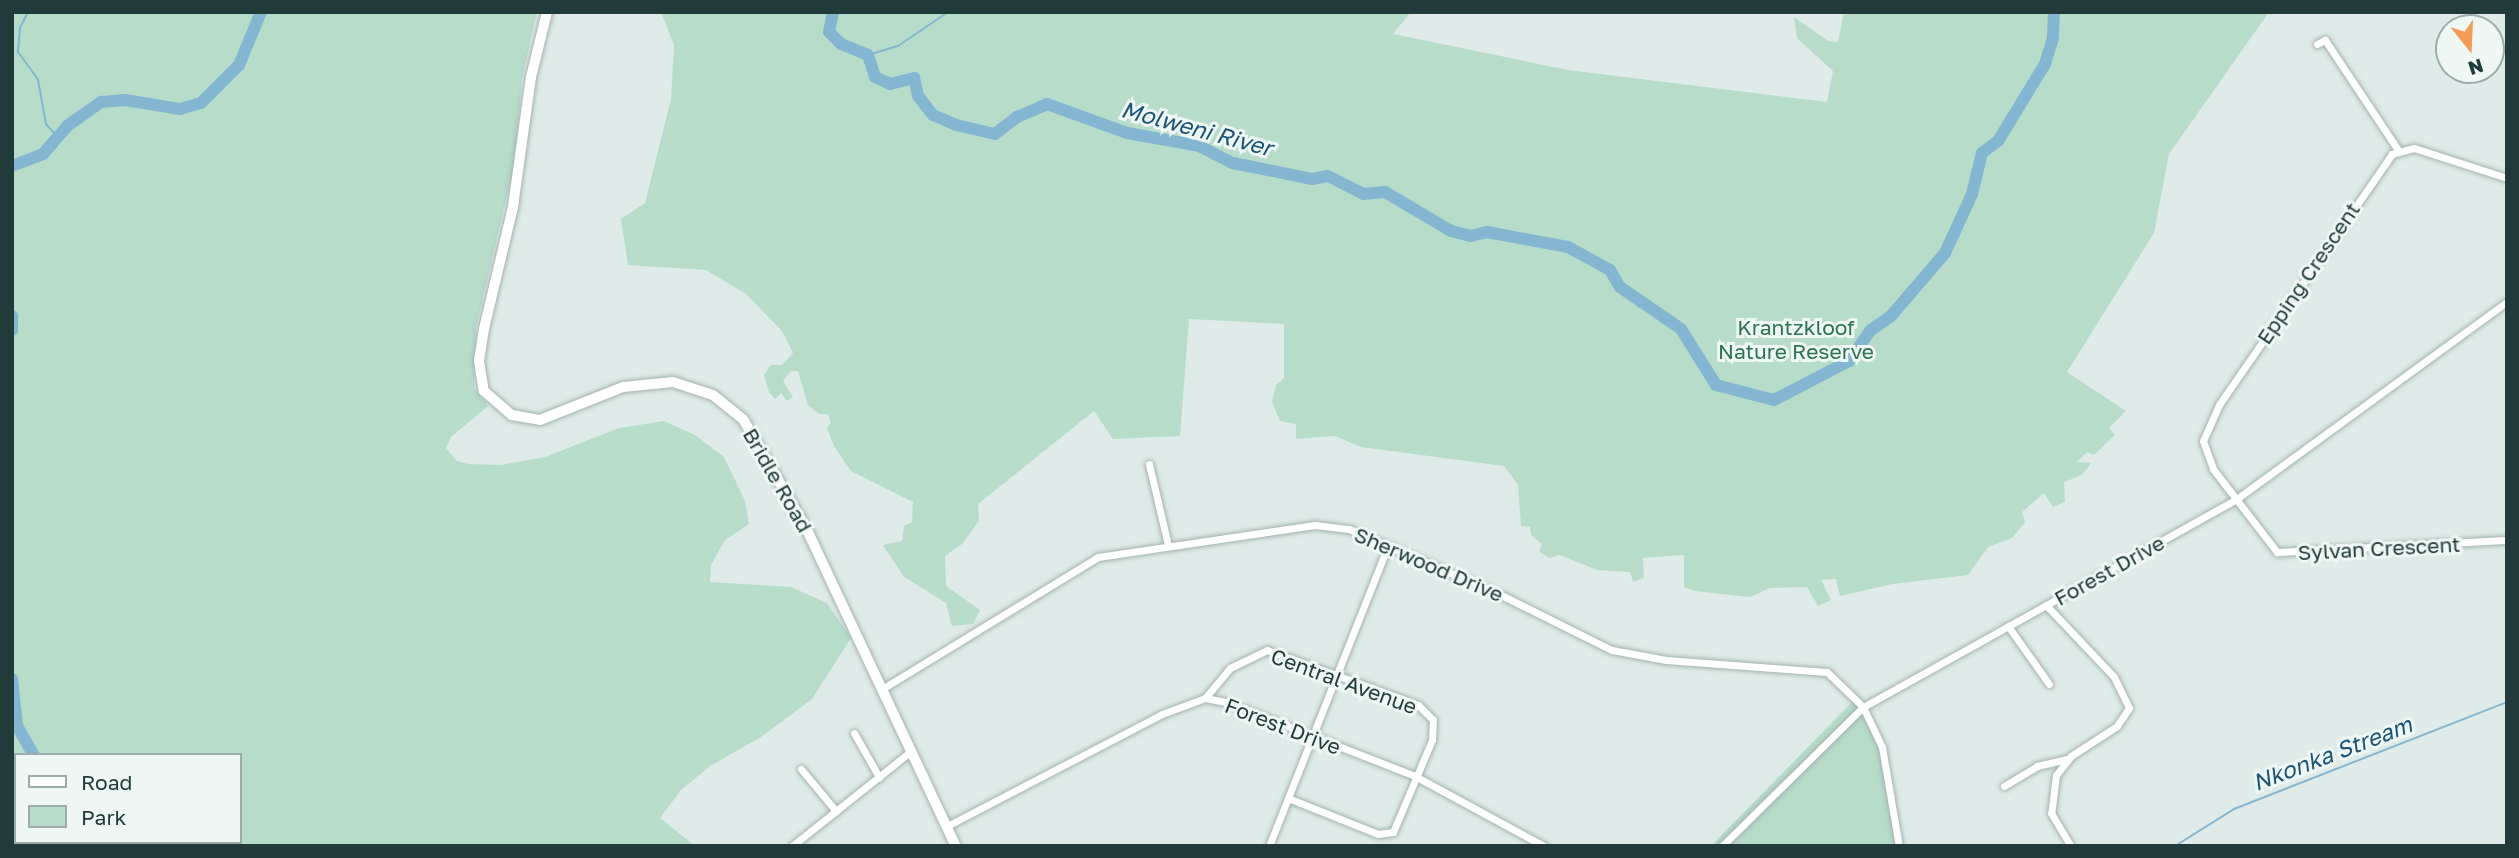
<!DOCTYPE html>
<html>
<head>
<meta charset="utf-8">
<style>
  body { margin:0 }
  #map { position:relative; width:2519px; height:858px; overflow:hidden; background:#dfebe8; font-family:"Golos Text",sans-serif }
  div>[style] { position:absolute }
  .green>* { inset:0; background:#b7dcc9 }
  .stream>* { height:2px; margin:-1px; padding:0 1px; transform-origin:1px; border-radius:1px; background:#85b6d1 }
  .river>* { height:12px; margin:-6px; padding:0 6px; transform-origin:6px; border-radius:6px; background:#85b6d1 }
  .roads { filter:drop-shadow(0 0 2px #a2b3b0) drop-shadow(0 0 2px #a2b3b0) }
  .street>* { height:7px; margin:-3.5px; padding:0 3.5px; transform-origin:3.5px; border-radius:3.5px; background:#fff }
  .secondary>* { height:10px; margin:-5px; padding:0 5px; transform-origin:5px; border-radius:5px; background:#fff }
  span { translate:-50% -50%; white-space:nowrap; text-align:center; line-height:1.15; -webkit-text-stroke:6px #eff7f5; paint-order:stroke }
  .street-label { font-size:21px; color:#203b39 }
  .park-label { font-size:21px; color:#2a7254 }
  .water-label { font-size:23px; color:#1a5577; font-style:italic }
  .frame { position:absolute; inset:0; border:14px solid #203b39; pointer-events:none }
  .legend { position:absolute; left:14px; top:753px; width:228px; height:91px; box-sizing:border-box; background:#eff7f5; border:2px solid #9cacaa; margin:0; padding:9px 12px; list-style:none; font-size:21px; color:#203b39 }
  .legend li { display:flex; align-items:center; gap:14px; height:35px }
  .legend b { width:35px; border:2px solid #9cacaa }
  .north { position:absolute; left:2435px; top:14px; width:70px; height:70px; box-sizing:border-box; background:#eff7f5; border:2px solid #9cacaa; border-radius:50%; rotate:162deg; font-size:19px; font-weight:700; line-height:28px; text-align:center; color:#203b39 }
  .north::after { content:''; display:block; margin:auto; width:24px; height:32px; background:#f49b54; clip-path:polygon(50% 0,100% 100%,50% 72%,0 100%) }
</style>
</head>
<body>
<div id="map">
  <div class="green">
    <div style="clip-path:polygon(evenodd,12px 12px,537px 12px,522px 78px,515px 162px,476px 327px,474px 388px,488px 406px,451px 437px,446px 448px,457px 461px,468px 464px,501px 465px,545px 457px,619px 428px,664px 421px,695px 435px,724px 457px,745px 501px,749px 524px,725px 540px,711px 565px,710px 582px,791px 587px,827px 603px,851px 638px,812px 699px,761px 737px,710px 766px,681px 790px,660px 818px,695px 846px,12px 846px,12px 12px,16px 755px,240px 755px,240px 842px,16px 842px,16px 755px)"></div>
    <div style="clip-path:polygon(661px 12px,1411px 12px,1393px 34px,1568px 70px,1827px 102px,1833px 71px,1797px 38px,1794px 17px,1828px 41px,1838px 42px,1844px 12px,2269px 12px,2169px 154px,2154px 233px,2067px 372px,2126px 411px,2109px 428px,2115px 435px,2094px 455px,2087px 452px,2077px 462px,2091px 463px,2082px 475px,2064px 482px,2065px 502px,2053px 507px,2044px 493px,2022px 512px,2025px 522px,2012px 538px,1988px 547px,1968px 575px,1892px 584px,1840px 596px,1836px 579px,1821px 580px,1831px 600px,1818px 606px,1807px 587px,1770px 588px,1750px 597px,1695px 591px,1684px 587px,1684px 555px,1643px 558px,1644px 578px,1633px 582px,1630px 572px,1597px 570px,1560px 555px,1550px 558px,1539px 552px,1542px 544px,1531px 535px,1530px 527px,1521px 526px,1518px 485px,1504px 466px,1361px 447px,1335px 436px,1296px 439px,1296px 424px,1280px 421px,1272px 402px,1276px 385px,1284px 378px,1284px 324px,1189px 319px,1180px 436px,1113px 439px,1094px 411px,978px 504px,979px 521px,962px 544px,945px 556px,946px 586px,980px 610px,973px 624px,952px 626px,946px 603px,904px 577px,883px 545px,902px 541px,904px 526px,912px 522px,913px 502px,851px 471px,834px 446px,827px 428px,831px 423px,828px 414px,819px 414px,808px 405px,798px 371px,791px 371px,783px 381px,793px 397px,787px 401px,781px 393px,775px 399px,769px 392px,764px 375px,771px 365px,782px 365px,793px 353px,782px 331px,746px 294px,706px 270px,628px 265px,621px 219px,645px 203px,671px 99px,674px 45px)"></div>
    <div style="clip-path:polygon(1854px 700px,1885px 756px,1896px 846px,1711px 846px)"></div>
  </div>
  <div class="stream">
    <div style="left:28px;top:12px;width:18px;rotate:117deg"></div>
    <div style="left:20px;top:28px;width:24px;rotate:95deg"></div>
    <div style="left:18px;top:52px;width:34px;rotate:54deg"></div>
    <div style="left:38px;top:80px;width:45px;rotate:79.7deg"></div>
    <div style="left:46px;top:124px;width:21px;rotate:49deg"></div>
    <div style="left:868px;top:55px;width:31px;rotate:-17deg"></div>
    <div style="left:898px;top:46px;width:60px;rotate:-34.2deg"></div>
    <div style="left:2175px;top:846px;width:70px;rotate:-32.1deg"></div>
    <div style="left:2234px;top:809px;width:293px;rotate:-21.4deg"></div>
  </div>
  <div class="river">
    <div style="left:833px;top:12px;width:20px;rotate:101deg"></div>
    <div style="left:829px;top:32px;width:17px;rotate:45deg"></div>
    <div style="left:841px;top:44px;width:29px;rotate:22deg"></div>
    <div style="left:868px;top:55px;width:23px;rotate:72deg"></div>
    <div style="left:875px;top:77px;width:17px;rotate:25deg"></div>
    <div style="left:890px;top:84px;width:25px;rotate:-14deg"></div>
    <div style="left:914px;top:78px;width:18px;rotate:77deg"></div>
    <div style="left:918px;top:96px;width:24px;rotate:52deg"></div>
    <div style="left:933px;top:115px;width:25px;rotate:23deg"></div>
    <div style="left:956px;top:125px;width:40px;rotate:13deg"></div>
    <div style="left:995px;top:134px;width:28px;rotate:-38deg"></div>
    <div style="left:1017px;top:117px;width:33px;rotate:-23deg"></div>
    <div style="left:1047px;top:104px;width:85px;rotate:19.9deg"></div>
    <div style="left:1127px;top:133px;width:73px;rotate:10.2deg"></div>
    <div style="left:1199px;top:146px;width:38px;rotate:27deg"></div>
    <div style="left:1233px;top:163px;width:81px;rotate:11.4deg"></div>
    <div style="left:1312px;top:179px;width:16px;rotate:-11deg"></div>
    <div style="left:1328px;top:176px;width:39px;rotate:27deg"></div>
    <div style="left:1363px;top:194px;width:22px;rotate:-5deg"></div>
    <div style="left:1385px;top:192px;width:77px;rotate:30.6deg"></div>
    <div style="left:1451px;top:231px;width:21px;rotate:14deg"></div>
    <div style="left:1471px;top:236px;width:16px;rotate:-14deg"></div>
    <div style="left:1487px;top:232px;width:82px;rotate:10.5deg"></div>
    <div style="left:1568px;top:247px;width:48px;rotate:28.7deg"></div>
    <div style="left:1610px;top:270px;width:20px;rotate:60deg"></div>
    <div style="left:1620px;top:287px;width:74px;rotate:34.5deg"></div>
    <div style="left:1681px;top:329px;width:66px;rotate:58deg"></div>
    <div style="left:1716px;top:385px;width:60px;rotate:14.5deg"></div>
    <div style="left:1774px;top:400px;width:85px;rotate:-27.5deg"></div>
    <div style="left:1849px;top:361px;width:38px;rotate:-55deg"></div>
    <div style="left:1871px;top:330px;width:24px;rotate:-35deg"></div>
    <div style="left:1891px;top:316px;width:83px;rotate:-49.4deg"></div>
    <div style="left:1945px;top:253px;width:65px;rotate:-65.4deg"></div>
    <div style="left:1972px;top:194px;width:42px;rotate:-76.3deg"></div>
    <div style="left:1982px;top:153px;width:20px;rotate:-37deg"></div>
    <div style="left:1998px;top:141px;width:90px;rotate:-58.6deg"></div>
    <div style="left:2045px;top:64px;width:28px;rotate:-73deg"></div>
    <div style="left:2053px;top:37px;width:25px;rotate:-88deg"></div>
    <div style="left:12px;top:166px;width:33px;rotate:-21deg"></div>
    <div style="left:43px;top:154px;width:37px;rotate:-49deg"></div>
    <div style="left:67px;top:126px;width:42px;rotate:-35.2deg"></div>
    <div style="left:101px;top:102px;width:24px;rotate:-5deg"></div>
    <div style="left:125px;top:100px;width:56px;rotate:9.3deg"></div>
    <div style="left:180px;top:109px;width:22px;rotate:-16deg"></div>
    <div style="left:201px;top:103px;width:54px;rotate:-45deg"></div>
    <div style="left:239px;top:65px;width:57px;rotate:-67.5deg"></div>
    <div style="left:12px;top:316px;width:14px;rotate:90deg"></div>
    <div style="left:12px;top:679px;width:47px;rotate:83.9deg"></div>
    <div style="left:17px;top:726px;width:34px;rotate:60deg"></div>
    <div style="left:78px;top:842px;width:4px;rotate:63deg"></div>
  </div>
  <div class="roads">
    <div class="street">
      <div style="left:2317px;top:44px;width:9px;rotate:-27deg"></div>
      <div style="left:2325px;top:40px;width:132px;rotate:56.4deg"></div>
      <div style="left:2507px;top:178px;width:98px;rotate:-162.1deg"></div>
      <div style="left:2414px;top:148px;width:23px;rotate:165deg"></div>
      <div style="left:2392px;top:154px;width:305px;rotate:124.6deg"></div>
      <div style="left:2219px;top:405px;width:39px;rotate:114deg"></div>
      <div style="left:2203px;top:441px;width:30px;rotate:70deg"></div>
      <div style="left:2213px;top:469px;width:105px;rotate:52.4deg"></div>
      <div style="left:2277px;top:552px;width:230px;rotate:-3deg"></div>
      <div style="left:1149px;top:464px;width:83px;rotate:76.8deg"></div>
      <div style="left:2046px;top:605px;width:99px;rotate:46.6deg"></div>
      <div style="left:2114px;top:677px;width:34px;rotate:64deg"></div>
      <div style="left:2129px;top:708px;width:22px;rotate:124deg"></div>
      <div style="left:2117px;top:726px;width:55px;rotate:146.9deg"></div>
      <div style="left:2071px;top:756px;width:24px;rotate:128deg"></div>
      <div style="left:2056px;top:775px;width:38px;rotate:97deg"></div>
      <div style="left:2051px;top:813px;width:39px;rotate:59deg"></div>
      <div style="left:2008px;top:626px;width:71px;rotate:54.7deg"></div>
      <div style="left:882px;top:689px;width:253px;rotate:-31.4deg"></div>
      <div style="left:1098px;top:557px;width:219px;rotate:-8.4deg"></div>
      <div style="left:1315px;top:525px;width:34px;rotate:7deg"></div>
      <div style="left:1349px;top:529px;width:163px;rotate:23.4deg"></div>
      <div style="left:1499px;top:594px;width:126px;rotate:26.4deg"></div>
      <div style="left:1612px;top:650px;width:55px;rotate:10.5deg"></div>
      <div style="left:1666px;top:660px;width:161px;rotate:4.3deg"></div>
      <div style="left:1827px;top:672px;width:50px;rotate:44.2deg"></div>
      <div style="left:1863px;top:707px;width:44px;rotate:64.6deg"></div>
      <div style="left:1882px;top:747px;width:100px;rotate:80.3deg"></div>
      <div style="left:1205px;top:698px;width:39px;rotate:-50deg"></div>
      <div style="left:1230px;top:668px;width:41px;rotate:-25.9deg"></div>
      <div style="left:1267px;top:650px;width:161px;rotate:20deg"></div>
      <div style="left:1418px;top:705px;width:21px;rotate:45deg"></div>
      <div style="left:1433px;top:720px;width:20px;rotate:93deg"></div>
      <div style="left:1432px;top:740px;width:100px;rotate:113deg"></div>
      <div style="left:1393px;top:832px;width:15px;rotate:172deg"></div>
      <div style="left:1378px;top:834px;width:97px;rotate:-158.2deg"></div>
      <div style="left:854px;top:733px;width:51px;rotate:60.4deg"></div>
      <div style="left:801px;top:769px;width:55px;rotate:50.2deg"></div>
      <div style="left:2004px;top:786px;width:39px;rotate:-31deg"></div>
      <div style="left:2037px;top:766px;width:31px;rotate:-13deg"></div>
      <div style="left:947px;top:826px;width:242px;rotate:-27.5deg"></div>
      <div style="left:1162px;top:714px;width:46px;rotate:-20.4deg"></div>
      <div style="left:1205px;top:698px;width:21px;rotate:11deg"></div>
      <div style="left:1226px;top:702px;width:203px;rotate:21.4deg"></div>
      <div style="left:1415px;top:776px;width:147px;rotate:28.5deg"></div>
      <div style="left:792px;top:846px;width:152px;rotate:-38.6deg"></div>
      <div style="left:1269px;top:846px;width:323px;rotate:-68.4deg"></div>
      <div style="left:1722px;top:846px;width:198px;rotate:-44.6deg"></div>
      <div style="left:1863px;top:707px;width:426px;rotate:-29.1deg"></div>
      <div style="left:2235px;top:500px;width:336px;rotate:-36.1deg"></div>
    </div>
    <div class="secondary">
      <div style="left:547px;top:12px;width:67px;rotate:103.8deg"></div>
      <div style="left:531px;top:77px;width:131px;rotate:97.9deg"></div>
      <div style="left:513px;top:207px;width:125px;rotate:103.4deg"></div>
      <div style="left:484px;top:329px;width:32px;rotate:99deg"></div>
      <div style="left:479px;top:361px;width:30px;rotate:81deg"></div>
      <div style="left:484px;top:391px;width:37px;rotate:41deg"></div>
      <div style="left:512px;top:415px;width:28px;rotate:10deg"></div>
      <div style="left:540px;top:420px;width:89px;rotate:-21.7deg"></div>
      <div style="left:623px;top:387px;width:50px;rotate:-5.7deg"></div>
      <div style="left:673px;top:382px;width:42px;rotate:18deg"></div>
      <div style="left:713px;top:395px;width:38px;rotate:39deg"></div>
      <div style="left:743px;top:419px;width:128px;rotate:60deg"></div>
      <div style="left:807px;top:530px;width:349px;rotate:64.8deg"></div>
    </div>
  </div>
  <div class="street-label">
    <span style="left:2308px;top:273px;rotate:-56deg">Epping Crescent</span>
    <span style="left:778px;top:480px;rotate:60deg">Bridle Road</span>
    <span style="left:2379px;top:548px;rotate:-3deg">Sylvan Crescent</span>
    <span style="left:1429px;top:564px;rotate:23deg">Sherwood Drive</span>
    <span style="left:2109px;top:570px;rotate:-29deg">Forest Drive</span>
    <span style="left:1344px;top:681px;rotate:20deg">Central Avenue</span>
    <span style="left:1283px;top:726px;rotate:21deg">Forest Drive</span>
  </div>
  <div class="park-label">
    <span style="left:1796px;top:339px">Krantzkloof<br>Nature Reserve</span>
  </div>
  <div class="water-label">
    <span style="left:1197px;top:128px;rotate:15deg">Molweni River</span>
    <span style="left:2332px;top:753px;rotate:-21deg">Nkonka Stream</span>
  </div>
  <div class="frame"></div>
  <ul class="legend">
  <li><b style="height:9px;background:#fff"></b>Road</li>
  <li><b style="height:19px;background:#b7dcc9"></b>Park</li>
  </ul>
  <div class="north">N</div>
</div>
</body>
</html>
